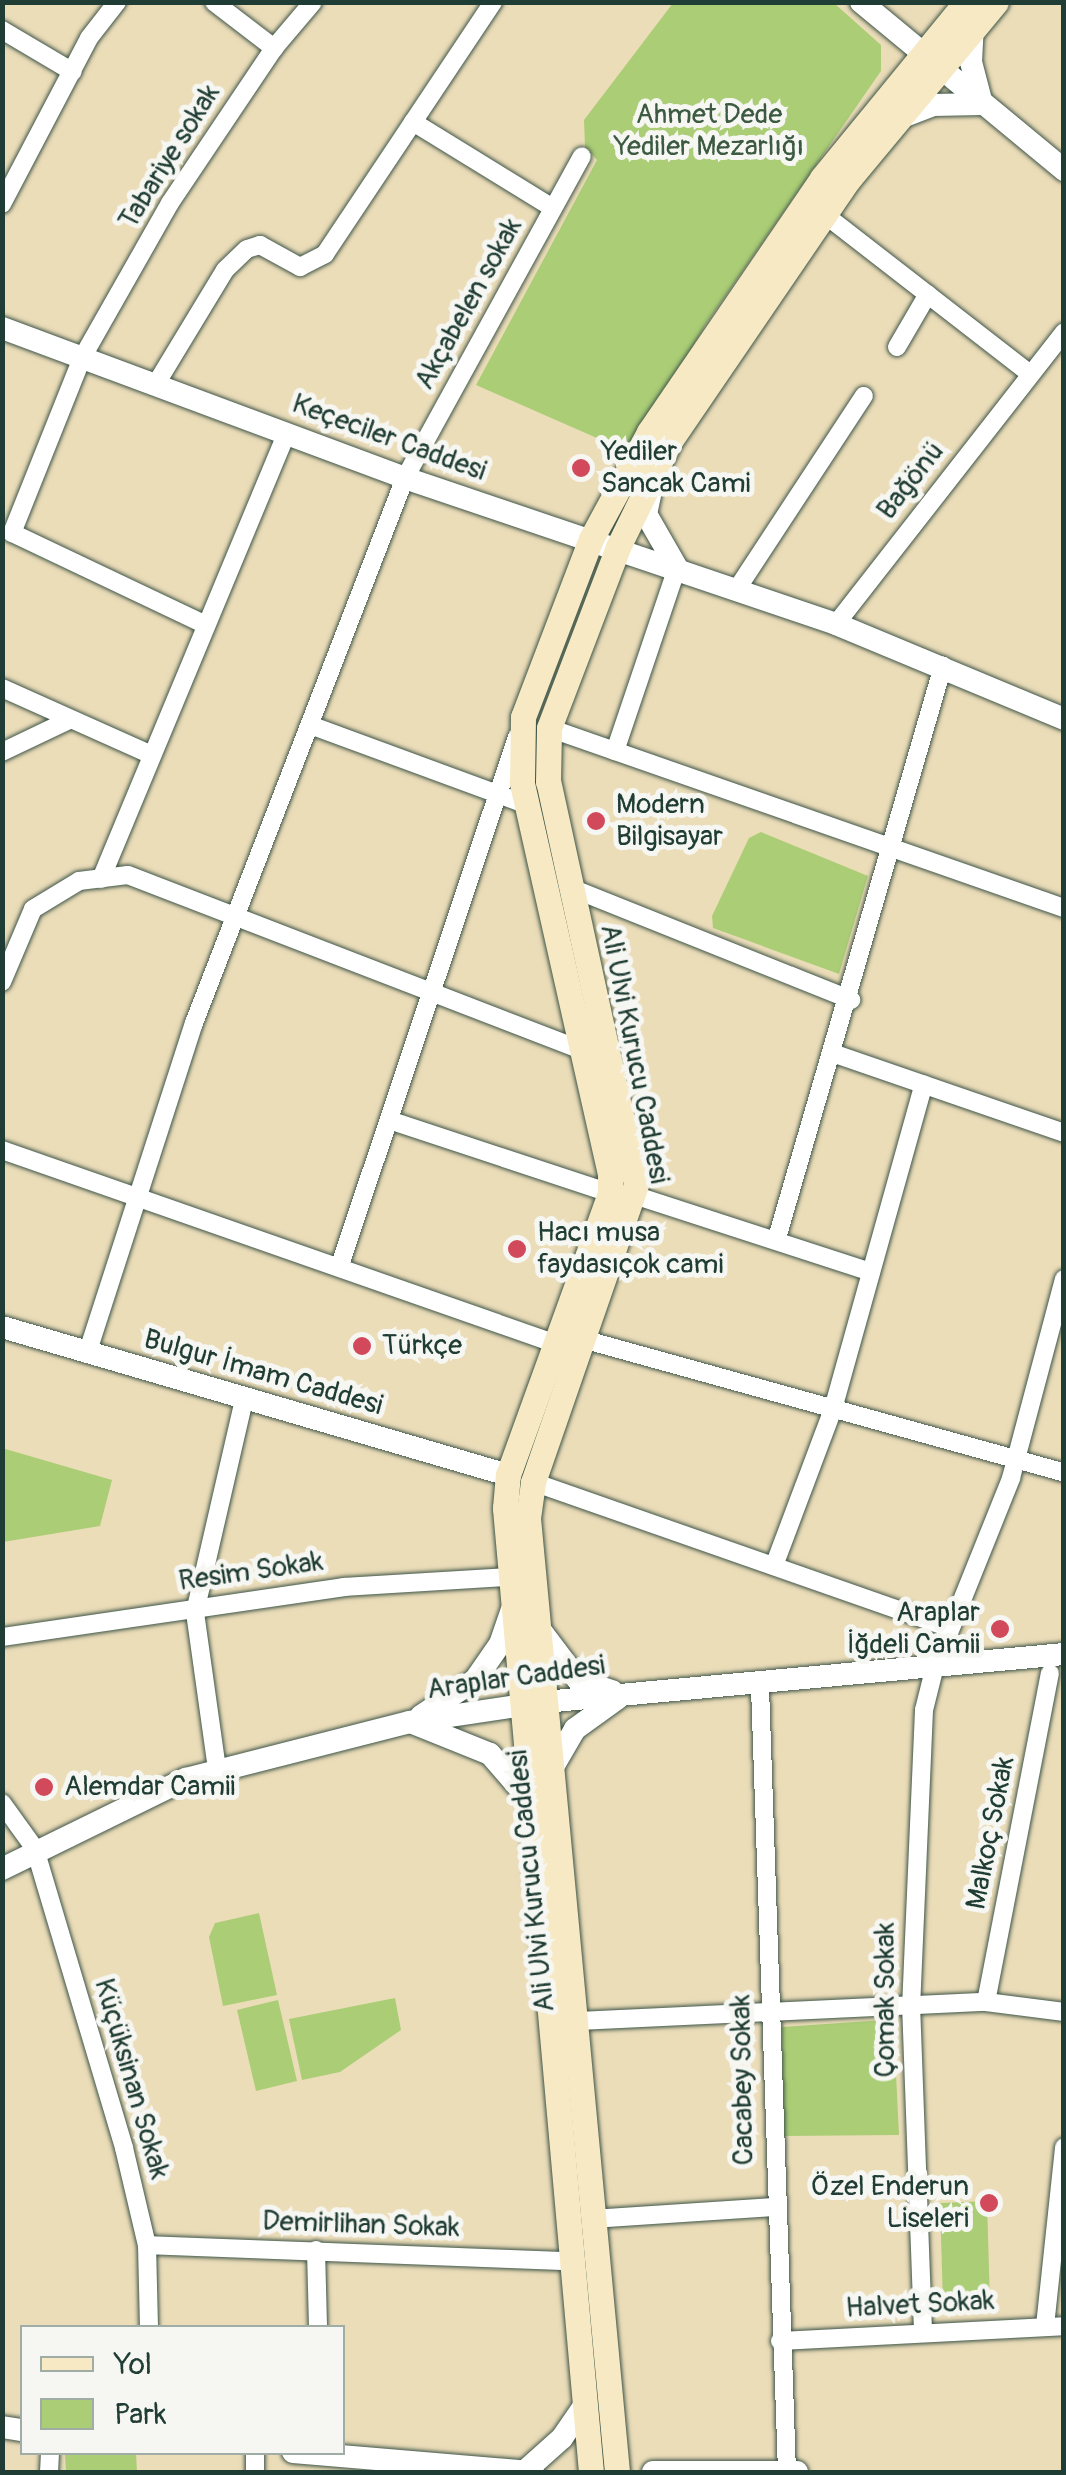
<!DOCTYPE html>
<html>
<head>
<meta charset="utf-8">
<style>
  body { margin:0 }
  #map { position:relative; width:1066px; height:2475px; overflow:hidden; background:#ecddb9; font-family:Pangolin,sans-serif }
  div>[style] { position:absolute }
  .green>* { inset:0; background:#abcd76 }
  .roads { filter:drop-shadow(0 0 2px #3e5548) drop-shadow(0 0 2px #3e5548) }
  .minor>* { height:18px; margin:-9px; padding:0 9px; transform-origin:9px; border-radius:9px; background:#fff }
  .tertiary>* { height:22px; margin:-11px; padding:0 11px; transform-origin:11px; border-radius:11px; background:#fff }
  .secondary>* { height:25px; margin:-12.5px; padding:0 12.5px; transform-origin:12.5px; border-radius:12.5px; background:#f6e9c3 }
  .dots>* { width:28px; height:28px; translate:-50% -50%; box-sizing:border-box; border:5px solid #f6f6f2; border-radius:50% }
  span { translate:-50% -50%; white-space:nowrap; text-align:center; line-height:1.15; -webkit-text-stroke:10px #f6f6f2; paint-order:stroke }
  .park-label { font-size:28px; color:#3b5a41 }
  .street-label { font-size:28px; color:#1f3d34 }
  .poi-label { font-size:28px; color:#1f3d34 }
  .left { translate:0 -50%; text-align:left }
  .right { translate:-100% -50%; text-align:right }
  .frame { position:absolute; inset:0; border:5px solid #1f3d34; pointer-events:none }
  .legend { position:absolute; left:20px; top:2325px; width:325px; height:130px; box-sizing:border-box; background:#f6f6f2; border:2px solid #a0aca6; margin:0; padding:12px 18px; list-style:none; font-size:30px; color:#1f3d34 }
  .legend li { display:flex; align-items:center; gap:20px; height:50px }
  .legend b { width:50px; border:2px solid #a0aca6 }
</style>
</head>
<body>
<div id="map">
  <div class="green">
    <div style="clip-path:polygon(673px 3px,834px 3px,881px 45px,881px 71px,706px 324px,631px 453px,476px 385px,597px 160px,585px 147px,584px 120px)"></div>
    <div style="clip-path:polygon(761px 832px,868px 876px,839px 974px,713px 928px,712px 916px,749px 838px)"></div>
    <div style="clip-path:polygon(2px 1448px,112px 1480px,100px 1526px,3px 1542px)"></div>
    <div style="clip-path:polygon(259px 1913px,277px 1995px,223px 2006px,209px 1937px,215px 1923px)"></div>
    <div style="clip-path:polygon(395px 1998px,401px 2030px,340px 2072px,302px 2080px,289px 2019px)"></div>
    <div style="clip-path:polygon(278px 2000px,297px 2081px,256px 2091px,237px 2010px)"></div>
    <div style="clip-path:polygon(884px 2020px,894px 2032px,899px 2135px,783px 2136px,782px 2027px)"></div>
    <div style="clip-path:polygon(987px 2201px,990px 2303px,943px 2304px,940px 2203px)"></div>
    <div style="clip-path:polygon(65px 2453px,136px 2453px,137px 2472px,66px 2472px)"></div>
  </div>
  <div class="roads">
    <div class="minor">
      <div style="left:214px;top:2px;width:76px;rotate:37.5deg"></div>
      <div style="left:2px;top:30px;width:82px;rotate:30.6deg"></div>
      <div style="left:413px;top:122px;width:164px;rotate:31.6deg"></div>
      <div style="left:2px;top:204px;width:187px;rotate:-62.3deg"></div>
      <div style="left:89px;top:38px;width:46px;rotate:-52.1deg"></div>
      <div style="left:824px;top:214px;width:259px;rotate:37.8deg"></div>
      <div style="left:897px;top:347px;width:61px;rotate:-59.7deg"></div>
      <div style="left:156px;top:384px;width:133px;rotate:-58.8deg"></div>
      <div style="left:225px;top:270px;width:30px;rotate:-44deg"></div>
      <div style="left:247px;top:249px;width:14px;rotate:-17deg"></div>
      <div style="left:260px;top:245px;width:46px;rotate:28.8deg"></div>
      <div style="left:300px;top:267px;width:28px;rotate:-27deg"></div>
      <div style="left:325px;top:254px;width:303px;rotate:-56.3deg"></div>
      <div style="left:737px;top:589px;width:231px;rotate:-56.7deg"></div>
      <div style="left:836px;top:624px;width:370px;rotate:-52deg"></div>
      <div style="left:206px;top:625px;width:215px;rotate:-154.6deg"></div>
      <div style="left:12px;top:533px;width:188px;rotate:-68.2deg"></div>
      <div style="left:82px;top:358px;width:178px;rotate:-60.4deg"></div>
      <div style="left:170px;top:203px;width:187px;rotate:-56.1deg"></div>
      <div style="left:274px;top:48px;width:60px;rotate:-49.7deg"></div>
      <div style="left:2px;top:688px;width:164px;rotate:24.1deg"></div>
      <div style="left:310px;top:725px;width:231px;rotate:20.2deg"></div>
      <div style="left:549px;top:728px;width:546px;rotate:19.27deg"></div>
      <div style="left:615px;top:751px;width:193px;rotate:-71.3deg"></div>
      <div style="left:2px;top:752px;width:74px;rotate:-25.5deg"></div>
      <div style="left:101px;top:879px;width:482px;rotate:-67.4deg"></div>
      <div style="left:569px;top:887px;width:304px;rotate:21.8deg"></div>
      <div style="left:2px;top:982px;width:79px;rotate:-67deg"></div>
      <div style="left:33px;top:909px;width:54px;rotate:-31.3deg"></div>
      <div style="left:79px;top:881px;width:49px;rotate:-7deg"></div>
      <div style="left:128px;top:875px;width:487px;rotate:21.1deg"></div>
      <div style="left:835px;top:1054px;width:242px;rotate:19deg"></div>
      <div style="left:389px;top:1120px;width:233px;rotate:18.3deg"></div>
      <div style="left:2px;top:1150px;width:582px;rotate:19.28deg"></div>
      <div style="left:634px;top:1195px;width:249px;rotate:18deg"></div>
      <div style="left:777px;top:1238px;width:596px;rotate:-73.82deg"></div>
      <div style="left:340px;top:1265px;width:557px;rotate:-71.47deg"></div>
      <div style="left:586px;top:1340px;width:496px;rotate:15.5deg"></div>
      <div style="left:87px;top:1354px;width:348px;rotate:-72.1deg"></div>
      <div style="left:194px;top:1023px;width:584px;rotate:-68.84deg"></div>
      <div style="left:405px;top:478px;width:367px;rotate:-61.2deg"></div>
      <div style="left:533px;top:1482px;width:442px;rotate:19.3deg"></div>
      <div style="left:774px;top:1566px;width:168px;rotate:-69.4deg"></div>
      <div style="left:833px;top:1409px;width:337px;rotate:-74.4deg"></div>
      <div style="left:2px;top:1637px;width:346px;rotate:-8.3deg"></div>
      <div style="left:344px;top:1587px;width:165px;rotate:-3.5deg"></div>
      <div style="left:760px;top:1687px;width:785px;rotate:88.03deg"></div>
      <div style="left:217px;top:1769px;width:159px;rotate:-98deg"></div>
      <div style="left:195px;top:1612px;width:219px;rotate:-77deg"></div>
      <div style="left:2px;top:1803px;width:57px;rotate:54.3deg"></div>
      <div style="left:35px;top:1849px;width:312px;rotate:73.4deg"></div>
      <div style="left:124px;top:2148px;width:100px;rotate:76.7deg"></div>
      <div style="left:147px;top:2245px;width:83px;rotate:88.6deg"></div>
      <div style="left:986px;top:2002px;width:335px;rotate:-79deg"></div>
      <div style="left:578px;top:2021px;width:408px;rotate:-2.7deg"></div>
      <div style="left:986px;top:2002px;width:79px;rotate:7.3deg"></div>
      <div style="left:593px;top:2219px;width:180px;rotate:-3.8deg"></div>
      <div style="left:147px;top:2245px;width:426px;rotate:2.2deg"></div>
      <div style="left:316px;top:2250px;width:78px;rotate:88.5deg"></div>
      <div style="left:1045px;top:2326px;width:180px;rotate:-83.9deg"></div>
      <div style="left:923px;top:2331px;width:323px;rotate:-92.1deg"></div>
      <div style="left:911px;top:2008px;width:298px;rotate:-87.5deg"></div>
      <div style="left:924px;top:1710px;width:41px;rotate:-76deg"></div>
      <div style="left:934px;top:1670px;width:207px;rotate:-68.1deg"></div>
      <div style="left:1011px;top:1478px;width:206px;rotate:-75.1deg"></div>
      <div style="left:780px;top:2341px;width:284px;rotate:-3deg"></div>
      <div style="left:49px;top:2472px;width:20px;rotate:-87deg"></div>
      <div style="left:255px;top:2472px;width:20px;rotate:-90deg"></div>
    </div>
    <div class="tertiary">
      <div style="left:861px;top:2px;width:264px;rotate:39.6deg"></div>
      <div style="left:897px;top:119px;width:39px;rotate:-21deg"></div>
      <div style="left:933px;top:105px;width:49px;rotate:-1.2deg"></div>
      <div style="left:982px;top:104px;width:43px;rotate:-104.7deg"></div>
      <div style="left:971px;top:62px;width:34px;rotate:-87deg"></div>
      <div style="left:2px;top:328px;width:430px;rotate:20.4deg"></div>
      <div style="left:405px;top:478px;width:455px;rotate:18.7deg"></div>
      <div style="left:836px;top:624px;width:247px;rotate:22.6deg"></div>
      <div style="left:652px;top:486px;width:29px;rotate:102deg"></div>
      <div style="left:646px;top:514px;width:62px;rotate:60.1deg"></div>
      <div style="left:2px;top:1327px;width:527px;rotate:16.3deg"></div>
      <div style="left:541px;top:1631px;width:61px;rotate:52.9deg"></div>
      <div style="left:578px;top:1680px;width:36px;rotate:18deg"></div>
      <div style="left:421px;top:1716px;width:65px;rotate:-33.7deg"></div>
      <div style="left:475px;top:1680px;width:44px;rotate:-55.2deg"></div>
      <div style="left:500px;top:1644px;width:36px;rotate:-71deg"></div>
      <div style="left:413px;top:1723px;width:83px;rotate:21.9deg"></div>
      <div style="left:490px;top:1754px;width:58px;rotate:49.2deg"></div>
      <div style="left:550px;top:1772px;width:50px;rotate:-59.8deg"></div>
      <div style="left:575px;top:1729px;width:53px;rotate:-35.8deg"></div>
      <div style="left:2px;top:1869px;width:205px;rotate:-26.1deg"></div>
      <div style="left:186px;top:1779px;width:231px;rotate:-14.3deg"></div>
      <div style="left:410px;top:1722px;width:135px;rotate:-8.5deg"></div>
      <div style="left:544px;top:1702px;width:522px;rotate:-5.27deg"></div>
      <div style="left:2px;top:2427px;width:20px;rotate:9deg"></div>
      <div style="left:293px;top:2452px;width:241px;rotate:4.8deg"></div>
      <div style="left:524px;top:2472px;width:51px;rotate:-41.8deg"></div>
      <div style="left:562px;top:2438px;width:42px;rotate:-55.6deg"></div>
      <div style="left:653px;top:2472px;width:144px"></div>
    </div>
    <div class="secondary">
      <div style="left:591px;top:2472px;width:968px;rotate:-95.1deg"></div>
      <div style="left:505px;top:1508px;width:33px;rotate:-85deg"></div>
      <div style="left:508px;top:1475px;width:300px;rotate:-70.1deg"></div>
      <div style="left:610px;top:1193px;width:19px;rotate:-90deg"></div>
      <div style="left:610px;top:1174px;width:402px;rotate:-102.7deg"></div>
      <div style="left:522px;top:782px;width:65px;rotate:-89.1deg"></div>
      <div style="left:523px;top:717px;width:191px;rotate:-69.1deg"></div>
      <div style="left:591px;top:539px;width:122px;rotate:-61.5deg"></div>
      <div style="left:649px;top:432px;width:307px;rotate:-55.7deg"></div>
      <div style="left:822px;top:178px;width:227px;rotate:-50.7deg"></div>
      <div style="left:617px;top:2472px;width:958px;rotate:-95.33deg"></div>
      <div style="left:528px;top:1518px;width:36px;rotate:-82deg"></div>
      <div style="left:533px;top:1482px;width:315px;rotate:-70.9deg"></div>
      <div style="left:636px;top:1184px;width:412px;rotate:-102.3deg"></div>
      <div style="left:548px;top:782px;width:54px;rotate:-88.9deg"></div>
      <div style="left:549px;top:728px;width:194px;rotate:-69.1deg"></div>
      <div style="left:618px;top:547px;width:118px;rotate:-63.9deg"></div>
      <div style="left:670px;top:441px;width:317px;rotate:-55.7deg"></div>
      <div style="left:849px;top:179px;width:230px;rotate:-50.3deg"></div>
    </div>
  </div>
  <div class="dots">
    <div style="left:581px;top:468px;background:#d1495b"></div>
    <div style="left:596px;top:821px;background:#d1495b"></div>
    <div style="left:517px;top:1249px;background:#d1495b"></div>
    <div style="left:362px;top:1346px;background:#d1495b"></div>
    <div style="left:1000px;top:1629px;background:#d1495b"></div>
    <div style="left:44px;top:1787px;background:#d1495b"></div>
    <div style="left:989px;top:2203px;background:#d1495b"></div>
  </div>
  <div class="park-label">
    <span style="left:709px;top:131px">Ahmet Dede<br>Yediler Mezarlığı</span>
  </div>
  <div class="street-label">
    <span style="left:170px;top:157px;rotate:-58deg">Tabariye sokak</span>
    <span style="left:469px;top:304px;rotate:-61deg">Akçabelen sokak</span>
    <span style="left:389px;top:438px;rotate:20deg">Keçeciler Caddesi</span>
    <span style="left:911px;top:481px;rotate:-52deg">Bağönü</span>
    <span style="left:634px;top:1054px;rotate:79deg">Ali Ulvi Kurucu Caddesi</span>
    <span style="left:263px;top:1373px;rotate:16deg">Bulgur İmam Caddesi</span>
    <span style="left:251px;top:1572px;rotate:-8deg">Resim Sokak</span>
    <span style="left:516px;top:1678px;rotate:-8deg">Araplar Caddesi</span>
    <span style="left:991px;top:1833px;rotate:-79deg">Malkoç Sokak</span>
    <span style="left:532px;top:1881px;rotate:-96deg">Ali Ulvi Kurucu Caddesi</span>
    <span style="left:886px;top:2000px;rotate:-90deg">Çomak Sokak</span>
    <span style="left:131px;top:2079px;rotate:74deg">Küçüksinan Sokak</span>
    <span style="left:743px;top:2080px;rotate:-91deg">Cacabey Sokak</span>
    <span style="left:361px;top:2225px;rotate:2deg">Demirlihan Sokak</span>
    <span style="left:920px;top:2305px;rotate:-3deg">Halvet Sokak</span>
  </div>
  <div class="poi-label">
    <span class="left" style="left:601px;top:468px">Yediler<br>Sancak Cami</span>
    <span class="left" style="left:616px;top:821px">Modern<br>Bilgisayar</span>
    <span class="left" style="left:537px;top:1249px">Hacı musa<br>faydasıçok cami</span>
    <span class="left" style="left:382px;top:1346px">Türkçe</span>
    <span class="right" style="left:980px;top:1629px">Araplar<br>İğdeli Camii</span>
    <span class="left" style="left:64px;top:1787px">Alemdar Camii</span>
    <span class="right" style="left:969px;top:2203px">Özel Enderun<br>Liseleri</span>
  </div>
  <div class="frame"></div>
  <ul class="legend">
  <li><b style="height:12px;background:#f6e9c3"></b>Yol</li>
  <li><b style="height:28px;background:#abcd76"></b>Park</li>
  </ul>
</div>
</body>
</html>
